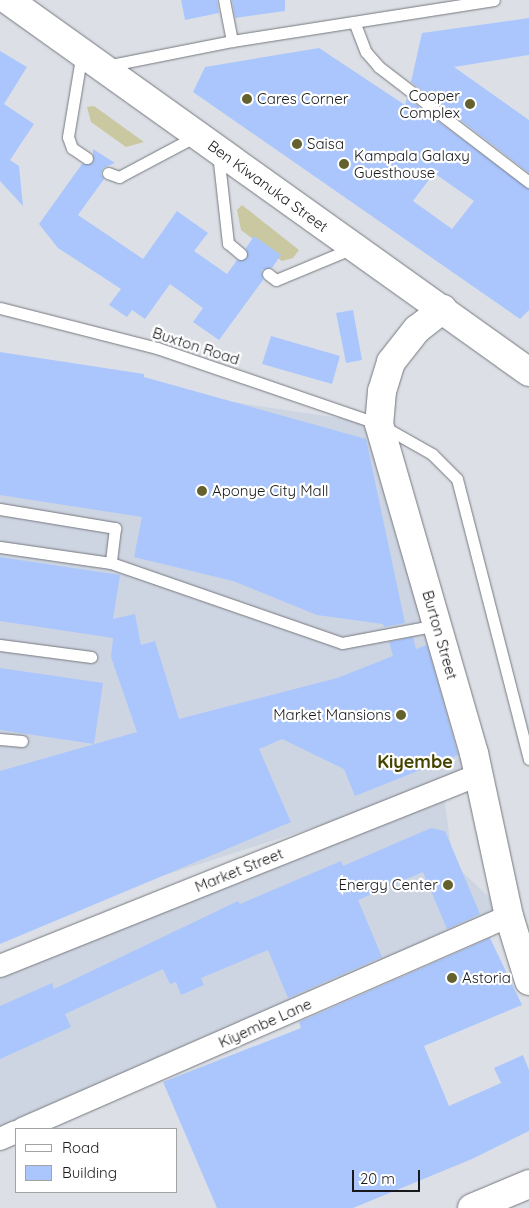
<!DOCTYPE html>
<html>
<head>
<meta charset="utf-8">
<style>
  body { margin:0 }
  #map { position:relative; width:529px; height:1208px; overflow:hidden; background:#dce0e6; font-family:Quicksand,sans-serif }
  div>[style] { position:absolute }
  .built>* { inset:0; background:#ced5e2 }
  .green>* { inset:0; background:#c9c8a0 }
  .building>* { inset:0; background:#aac6fd }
  .roads { filter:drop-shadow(0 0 1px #75787e) drop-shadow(0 0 1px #75787e) }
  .lane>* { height:11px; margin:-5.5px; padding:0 5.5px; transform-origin:5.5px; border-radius:5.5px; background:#fff }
  .street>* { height:22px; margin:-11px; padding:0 11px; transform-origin:11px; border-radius:11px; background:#fff }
  .secondary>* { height:28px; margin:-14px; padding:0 14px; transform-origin:14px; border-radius:14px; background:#fff }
  .dots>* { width:14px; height:14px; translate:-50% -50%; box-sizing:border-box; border:2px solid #fff; border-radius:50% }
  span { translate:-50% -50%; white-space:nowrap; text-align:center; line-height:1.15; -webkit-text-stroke:4.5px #fff; paint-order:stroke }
  .poi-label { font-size:15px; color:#18191c }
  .right { translate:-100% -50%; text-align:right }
  .left { translate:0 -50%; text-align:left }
  .street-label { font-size:15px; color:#18191c }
  .quarter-label { font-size:18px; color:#464401; font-weight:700 }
  .legend { position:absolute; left:15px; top:1128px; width:162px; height:65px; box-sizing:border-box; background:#fff; border:1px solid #a3a3a4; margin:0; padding:6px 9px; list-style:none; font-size:15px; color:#18191c }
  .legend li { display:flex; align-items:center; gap:10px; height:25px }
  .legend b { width:25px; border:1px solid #a3a3a4 }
  .scale { position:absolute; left:352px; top:1170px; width:68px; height:22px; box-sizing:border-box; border:2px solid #18191c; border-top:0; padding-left:6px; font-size:15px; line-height:18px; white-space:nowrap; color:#18191c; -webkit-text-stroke:4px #fff; paint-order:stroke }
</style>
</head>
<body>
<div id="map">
  <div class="built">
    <div style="clip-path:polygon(0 367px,379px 424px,478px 775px,0 928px)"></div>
    <div style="clip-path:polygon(443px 788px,453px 863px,509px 916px,0 1139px,0 971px)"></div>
  </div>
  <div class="green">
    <div style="clip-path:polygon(94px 106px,144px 142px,126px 147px,91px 122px,87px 107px)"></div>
    <div style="clip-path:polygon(242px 205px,299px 250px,293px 258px,282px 261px,241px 230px,237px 210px)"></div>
  </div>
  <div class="building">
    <div style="clip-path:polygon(181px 0,217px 0,219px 13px,185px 20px)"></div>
    <div style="clip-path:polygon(232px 0,285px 0,285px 11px,235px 18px)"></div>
    <div style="clip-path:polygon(529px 18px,529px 55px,454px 67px,529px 120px,529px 173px,411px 82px,422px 33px)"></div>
    <div style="clip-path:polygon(evenodd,319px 48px,405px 105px,407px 98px,529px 189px,529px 310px,520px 319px,193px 92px,205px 67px,319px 48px,434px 173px,474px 201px,452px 229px,413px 201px,434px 173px)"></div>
    <div style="clip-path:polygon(0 51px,27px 67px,4px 104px,34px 124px,10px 160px,19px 166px,23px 206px,0 181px)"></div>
    <div style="clip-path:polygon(93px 149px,115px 163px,103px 168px,101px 174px,104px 179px,78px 215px,143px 259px,177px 211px,208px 233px,194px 251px,227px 274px,237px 260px,247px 258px,246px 248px,254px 236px,281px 255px,272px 268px,262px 270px,263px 280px,219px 340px,193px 322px,203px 308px,170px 284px,145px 319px,132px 310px,127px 317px,109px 305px,121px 289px,58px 248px,39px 224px,82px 164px,93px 163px)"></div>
    <div style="clip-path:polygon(353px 310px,362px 360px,346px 363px,336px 313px)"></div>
    <div style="clip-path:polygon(271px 336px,340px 356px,332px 384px,262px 364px)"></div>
    <div style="clip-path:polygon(0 352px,144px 374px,144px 377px,366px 439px,405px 623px,384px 627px,383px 624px,317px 615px,233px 581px,134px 557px,142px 517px,0 495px)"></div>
    <div style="clip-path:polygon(0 557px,120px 575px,113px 619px,135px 614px,141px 645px,155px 641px,179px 719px,337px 678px,393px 656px,389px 642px,413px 637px,416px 649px,427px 645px,458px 755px,355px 796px,344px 769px,282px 739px,259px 749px,291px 822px,0 944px,0 771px,137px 732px,111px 657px,113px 638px,0 621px)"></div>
    <div style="clip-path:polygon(0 668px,103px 683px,94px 744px,0 730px)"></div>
    <div style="clip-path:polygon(431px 828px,445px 831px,480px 914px,447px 929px,423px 872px,358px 900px,382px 957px,288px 998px,268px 950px,201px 978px,204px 985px,181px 995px,176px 982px,170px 984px,163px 969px,65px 1014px,71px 1027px,0 1059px,0 1006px,52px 983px,54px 989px,238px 901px,240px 904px,341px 861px,343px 866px)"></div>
    <div style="clip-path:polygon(490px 938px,522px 1005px,424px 1046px,449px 1106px,501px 1083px,494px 1068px,523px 1055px,529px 1070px,529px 1131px,472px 1159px,353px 1208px,217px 1208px,163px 1082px,301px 1028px,299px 1022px)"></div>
  </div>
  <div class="roads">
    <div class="lane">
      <div style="left:224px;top:0;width:42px;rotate:79deg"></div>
      <div style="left:355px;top:24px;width:30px;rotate:69deg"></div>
      <div style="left:366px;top:52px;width:20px;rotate:49deg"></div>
      <div style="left:379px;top:67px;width:189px;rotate:37.5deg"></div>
      <div style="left:82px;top:52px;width:86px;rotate:99.4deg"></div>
      <div style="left:68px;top:137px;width:12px;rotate:70deg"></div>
      <div style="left:72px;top:148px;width:18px;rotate:34deg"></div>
      <div style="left:106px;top:66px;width:128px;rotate:-11.2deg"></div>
      <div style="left:232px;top:41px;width:265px;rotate:-8.9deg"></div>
      <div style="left:218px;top:153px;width:91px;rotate:83.7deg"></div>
      <div style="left:228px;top:243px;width:17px;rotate:40deg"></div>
      <div style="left:108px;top:173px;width:12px;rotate:20deg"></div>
      <div style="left:119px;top:177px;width:87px;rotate:-28deg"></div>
      <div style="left:268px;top:274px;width:10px;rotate:37deg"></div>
      <div style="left:276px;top:280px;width:83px;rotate:-22.6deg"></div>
      <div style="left:0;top:308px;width:162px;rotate:14.3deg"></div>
      <div style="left:157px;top:348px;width:235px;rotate:18.9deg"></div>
      <div style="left:379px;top:424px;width:61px;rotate:29.5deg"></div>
      <div style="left:432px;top:454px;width:35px;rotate:45deg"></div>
      <div style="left:457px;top:479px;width:289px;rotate:75.6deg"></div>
      <div style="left:0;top:509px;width:117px;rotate:9.4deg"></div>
      <div style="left:115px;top:528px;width:35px;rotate:97deg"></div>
      <div style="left:111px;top:563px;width:112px;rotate:-171.8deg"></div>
      <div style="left:111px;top:563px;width:244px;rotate:19.1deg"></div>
      <div style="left:342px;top:643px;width:97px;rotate:-10.7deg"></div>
      <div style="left:0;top:645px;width:92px;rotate:7.5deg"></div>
      <div style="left:0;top:739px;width:22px;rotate:5deg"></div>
    </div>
    <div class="street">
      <div style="left:0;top:966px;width:515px;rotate:-21.78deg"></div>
      <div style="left:22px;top:1129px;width:532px;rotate:-23.62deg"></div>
      <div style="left:0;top:1139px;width:17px;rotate:-24deg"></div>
    </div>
    <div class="secondary">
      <div style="left:8px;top:0;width:640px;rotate:35.53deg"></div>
      <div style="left:443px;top:309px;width:33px;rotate:142deg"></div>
      <div style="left:417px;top:329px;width:42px;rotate:128.2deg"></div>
      <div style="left:391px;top:362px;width:30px;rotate:107deg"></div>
      <div style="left:382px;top:391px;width:33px;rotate:95deg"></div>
      <div style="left:379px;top:424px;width:342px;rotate:73.9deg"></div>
      <div style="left:474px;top:753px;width:167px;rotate:77.9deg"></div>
      <div style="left:509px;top:916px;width:68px;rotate:72.9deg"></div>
      <div style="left:472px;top:1208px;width:62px;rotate:-22.8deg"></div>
    </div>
  </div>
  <div class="dots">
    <div style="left:247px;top:99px;background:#63612e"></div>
    <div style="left:470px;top:104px;background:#63612e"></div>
    <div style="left:297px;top:144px;background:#63612e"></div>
    <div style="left:344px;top:164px;background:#63612e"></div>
    <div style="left:202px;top:491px;background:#63612e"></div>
    <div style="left:401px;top:715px;background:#63612e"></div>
    <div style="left:448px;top:885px;background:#63612e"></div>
    <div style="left:452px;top:978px;background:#63612e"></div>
  </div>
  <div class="poi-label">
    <span class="right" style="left:460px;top:104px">Cooper<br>Complex</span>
    <span class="left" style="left:257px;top:99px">Cares Corner</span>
    <span class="left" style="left:307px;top:144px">Saisa</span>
    <span class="left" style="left:354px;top:164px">Kampala Galaxy<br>Guesthouse</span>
    <span class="left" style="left:212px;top:491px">Aponye City Mall</span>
    <span class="right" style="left:391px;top:715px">Market Mansions</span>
    <span class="right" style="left:438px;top:885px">Energy Center</span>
    <span class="left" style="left:462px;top:978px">Astoria</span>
  </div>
  <div class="street-label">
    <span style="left:268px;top:186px;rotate:36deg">Ben Kiwanuka Street</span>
    <span style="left:196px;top:346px;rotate:18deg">Buxton Road</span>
    <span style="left:440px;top:635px;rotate:74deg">Burton Street</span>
    <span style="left:239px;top:870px;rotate:-22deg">Market Street</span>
    <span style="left:265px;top:1023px;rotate:-24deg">Kiyembe Lane</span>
  </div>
  <div class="quarter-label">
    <span style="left:415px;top:762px">Kiyembe</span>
  </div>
  <ul class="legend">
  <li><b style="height:6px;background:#fff"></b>Road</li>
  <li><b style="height:14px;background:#aac6fd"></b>Building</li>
  </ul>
  <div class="scale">20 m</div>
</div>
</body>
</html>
